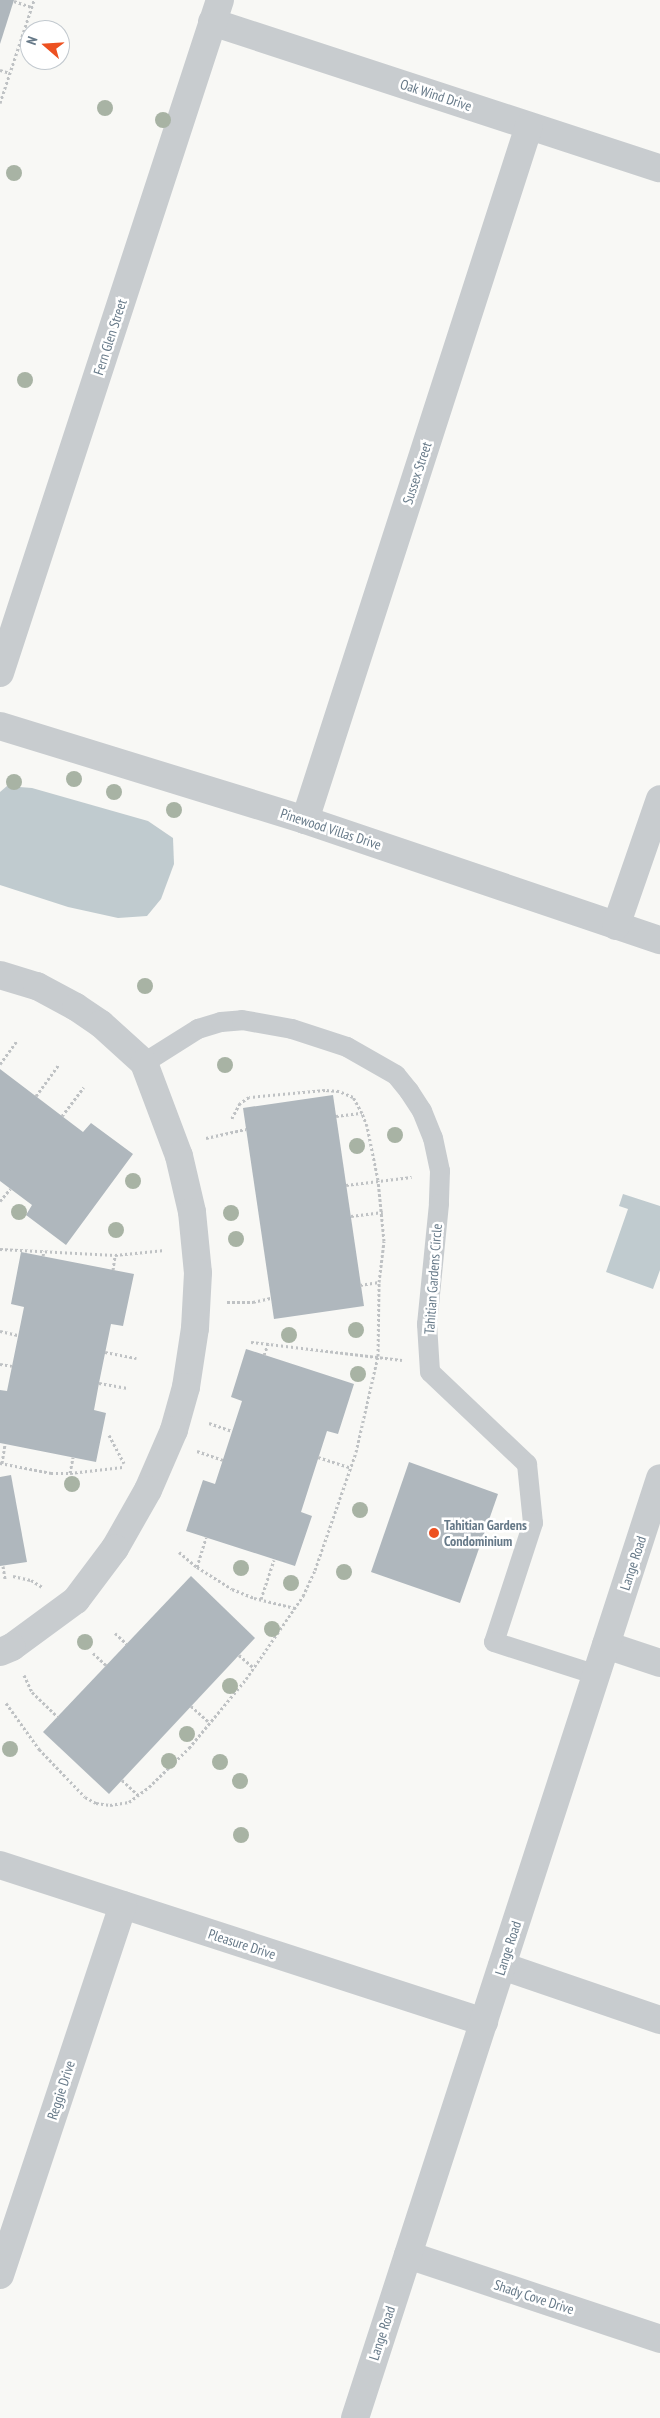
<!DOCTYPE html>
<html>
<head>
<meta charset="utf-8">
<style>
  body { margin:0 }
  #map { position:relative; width:660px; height:2418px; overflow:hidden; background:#f8f8f5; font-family:"PT Sans Narrow",sans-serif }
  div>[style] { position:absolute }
  .water>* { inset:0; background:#c0cbcf }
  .building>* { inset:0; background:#afb7bd }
  .path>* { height:3px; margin-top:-1.5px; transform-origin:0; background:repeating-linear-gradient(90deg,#bfc2c4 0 2.5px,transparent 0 5px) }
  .service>* { height:20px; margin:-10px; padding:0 10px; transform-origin:10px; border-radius:10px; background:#c8cccf }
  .minor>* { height:28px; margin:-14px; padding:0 14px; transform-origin:14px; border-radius:14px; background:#c8cccf }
  .trees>* { width:16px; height:16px; margin:-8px; border-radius:50%; background:#a8b3a4 }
  .dots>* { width:14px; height:14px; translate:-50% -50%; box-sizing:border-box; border:2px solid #fff; border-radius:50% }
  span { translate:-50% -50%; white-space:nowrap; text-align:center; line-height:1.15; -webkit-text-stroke:5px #fff; paint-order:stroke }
  .street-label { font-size:14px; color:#667988 }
  .poi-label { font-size:14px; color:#667988; font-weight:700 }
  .left { translate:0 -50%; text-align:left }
  .north { position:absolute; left:20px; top:20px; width:50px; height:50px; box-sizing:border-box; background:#fff; border:1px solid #c2c9cf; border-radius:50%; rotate:289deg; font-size:14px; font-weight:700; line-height:20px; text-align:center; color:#667988 }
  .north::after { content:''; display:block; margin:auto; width:18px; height:22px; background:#ed5121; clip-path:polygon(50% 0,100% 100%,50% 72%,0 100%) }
</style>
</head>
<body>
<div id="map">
  <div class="water">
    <div style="clip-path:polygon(7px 786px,32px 788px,148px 821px,173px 838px,174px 864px,161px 899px,147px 916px,118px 918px,68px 907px,0 885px,0 792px)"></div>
    <div style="clip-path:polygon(623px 1194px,660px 1206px,660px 1270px,653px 1289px,606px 1272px,628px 1209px,619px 1206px)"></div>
  </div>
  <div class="building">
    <div style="clip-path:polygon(0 0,14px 0,0 44px)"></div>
    <div style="clip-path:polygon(0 1069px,83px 1132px,91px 1123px,133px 1154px,66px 1245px,26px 1215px,32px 1205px,0 1181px)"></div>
    <div style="clip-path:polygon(333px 1095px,364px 1306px,274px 1319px,243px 1108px)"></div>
    <div style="clip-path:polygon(21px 1252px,134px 1274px,123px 1326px,111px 1324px,99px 1383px,94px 1410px,106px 1413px,96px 1462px,0 1443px,0 1390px,7px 1391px,24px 1307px,11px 1304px)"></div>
    <div style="clip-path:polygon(246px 1349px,354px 1384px,338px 1434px,327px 1431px,301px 1512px,312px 1516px,295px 1566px,186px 1531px,203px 1480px,215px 1484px,242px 1401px,231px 1397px)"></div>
    <div style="clip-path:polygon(409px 1462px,498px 1494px,460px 1603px,371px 1572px)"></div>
    <div style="clip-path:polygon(11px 1475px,27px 1562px,0 1566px,0 1477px)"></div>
    <div style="clip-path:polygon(191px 1576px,255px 1638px,109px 1794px,43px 1732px)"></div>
  </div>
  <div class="path">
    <div style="left:14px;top:1px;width:18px;rotate:19deg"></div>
    <div style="left:0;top:70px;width:10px;rotate:17deg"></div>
    <div style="left:0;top:103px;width:108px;rotate:-71.7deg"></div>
    <div style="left:0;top:1064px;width:29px;rotate:-54deg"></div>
    <div style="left:36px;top:1096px;width:39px;rotate:-54deg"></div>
    <div style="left:62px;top:1116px;width:36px;rotate:-53deg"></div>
    <div style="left:336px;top:1116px;width:26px;rotate:-7deg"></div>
    <div style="left:206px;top:1138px;width:41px;rotate:-12.7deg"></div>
    <div style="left:346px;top:1185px;width:66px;rotate:-6.9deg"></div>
    <div style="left:0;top:1201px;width:16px;rotate:-50deg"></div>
    <div style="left:351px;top:1216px;width:32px;rotate:-7deg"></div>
    <div style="left:0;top:1249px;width:115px;rotate:3deg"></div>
    <div style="left:115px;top:1255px;width:50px;rotate:-5.7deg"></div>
    <div style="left:43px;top:1256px;width:5px;rotate:-79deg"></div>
    <div style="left:113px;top:1270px;width:15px;rotate:-82deg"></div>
    <div style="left:360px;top:1285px;width:19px;rotate:-9deg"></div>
    <div style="left:227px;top:1302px;width:26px"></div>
    <div style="left:253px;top:1302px;width:18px;rotate:-13deg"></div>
    <div style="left:0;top:1331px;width:18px;rotate:13deg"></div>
    <div style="left:251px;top:1342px;width:152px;rotate:6.8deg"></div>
    <div style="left:105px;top:1352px;width:32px;rotate:11deg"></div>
    <div style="left:264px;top:1355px;width:12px;rotate:-70deg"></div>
    <div style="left:0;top:1364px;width:12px;rotate:9deg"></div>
    <div style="left:99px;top:1383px;width:29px;rotate:10deg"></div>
    <div style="left:209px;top:1423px;width:24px;rotate:19deg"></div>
    <div style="left:109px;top:1435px;width:32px;rotate:62deg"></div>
    <div style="left:197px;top:1451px;width:28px;rotate:19deg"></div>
    <div style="left:318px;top:1457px;width:35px;rotate:18deg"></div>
    <div style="left:0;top:1463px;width:52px;rotate:11.1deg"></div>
    <div style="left:51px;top:1473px;width:19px"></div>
    <div style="left:70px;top:1473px;width:53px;rotate:-6.5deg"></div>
    <div style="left:2px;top:1463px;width:19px;rotate:-81deg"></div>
    <div style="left:70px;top:1473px;width:16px;rotate:-79deg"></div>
    <div style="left:179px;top:1552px;width:23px;rotate:40deg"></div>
    <div style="left:197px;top:1567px;width:41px;rotate:32.2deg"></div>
    <div style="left:232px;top:1589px;width:24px;rotate:22deg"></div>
    <div style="left:254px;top:1598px;width:42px;rotate:13.7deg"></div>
    <div style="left:3px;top:1566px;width:13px;rotate:81deg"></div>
    <div style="left:197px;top:1567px;width:31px;rotate:-73deg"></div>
    <div style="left:13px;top:1576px;width:18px;rotate:13deg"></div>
    <div style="left:31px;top:1580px;width:13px;rotate:32deg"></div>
    <div style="left:261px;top:1599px;width:41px;rotate:-71.6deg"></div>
    <div style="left:115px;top:1633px;width:16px;rotate:43deg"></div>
    <div style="left:93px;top:1653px;width:18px;rotate:43deg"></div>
    <div style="left:239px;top:1655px;width:20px;rotate:41deg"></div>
    <div style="left:24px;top:1675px;width:19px;rotate:65deg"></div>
    <div style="left:32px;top:1692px;width:36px;rotate:44deg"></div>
    <div style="left:6px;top:1703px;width:57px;rotate:54.3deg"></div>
    <div style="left:39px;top:1749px;width:66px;rotate:46.2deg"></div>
    <div style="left:85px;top:1797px;width:13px;rotate:29deg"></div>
    <div style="left:96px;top:1803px;width:14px;rotate:8deg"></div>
    <div style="left:110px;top:1805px;width:19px;rotate:-9deg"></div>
    <div style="left:129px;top:1802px;width:25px;rotate:-37deg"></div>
    <div style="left:149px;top:1787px;width:56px;rotate:-44.3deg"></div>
    <div style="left:189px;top:1748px;width:89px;rotate:-50.4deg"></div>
    <div style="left:246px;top:1679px;width:101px;rotate:-55.5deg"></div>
    <div style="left:303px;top:1596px;width:29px;rotate:-65deg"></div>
    <div style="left:315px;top:1570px;width:125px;rotate:-70.8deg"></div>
    <div style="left:356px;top:1452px;width:98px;rotate:-77.1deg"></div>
    <div style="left:378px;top:1356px;width:74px;rotate:-89.2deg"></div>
    <div style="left:379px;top:1282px;width:41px;rotate:-83deg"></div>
    <div style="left:384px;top:1241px;width:61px;rotate:-95.6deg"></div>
    <div style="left:378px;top:1180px;width:55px;rotate:-101.5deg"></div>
    <div style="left:367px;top:1126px;width:14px;rotate:-111deg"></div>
    <div style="left:362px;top:1113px;width:18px;rotate:-119deg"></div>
    <div style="left:353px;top:1097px;width:15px;rotate:-157deg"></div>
    <div style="left:339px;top:1091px;width:14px;rotate:-176deg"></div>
    <div style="left:325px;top:1090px;width:76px;rotate:174.7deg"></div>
    <div style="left:249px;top:1097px;width:11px;rotate:146deg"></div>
    <div style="left:240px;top:1103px;width:19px;rotate:118deg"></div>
    <div style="left:191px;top:1706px;width:25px;rotate:42deg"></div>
    <div style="left:122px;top:1780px;width:22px;rotate:43deg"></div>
  </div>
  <div class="service">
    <div style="left:144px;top:1063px;width:64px;rotate:-32.2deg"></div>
    <div style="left:198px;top:1029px;width:24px;rotate:-17deg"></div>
    <div style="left:221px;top:1022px;width:21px;rotate:-5deg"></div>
    <div style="left:242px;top:1020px;width:51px;rotate:10.2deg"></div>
    <div style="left:292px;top:1029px;width:58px;rotate:18.1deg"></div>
    <div style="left:347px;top:1047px;width:56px;rotate:29.7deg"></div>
    <div style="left:396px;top:1075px;width:21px;rotate:51deg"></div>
    <div style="left:409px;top:1091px;width:24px;rotate:57deg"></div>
    <div style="left:422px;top:1111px;width:29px;rotate:68deg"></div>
    <div style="left:433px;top:1138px;width:34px;rotate:78deg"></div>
    <div style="left:440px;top:1171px;width:33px;rotate:92deg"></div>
    <div style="left:439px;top:1204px;width:121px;rotate:95.7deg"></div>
    <div style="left:427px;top:1324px;width:48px;rotate:86.4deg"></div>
    <div style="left:430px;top:1372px;width:134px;rotate:43.5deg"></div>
    <div style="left:527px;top:1464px;width:59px;rotate:84.2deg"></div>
    <div style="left:533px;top:1523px;width:125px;rotate:108.1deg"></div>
    <div style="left:494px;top:1642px;width:108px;rotate:17.8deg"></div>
  </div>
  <div class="minor">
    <div style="left:212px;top:22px;width:471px;rotate:18.1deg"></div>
    <div style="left:0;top:673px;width:708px;rotate:-71.9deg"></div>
    <div style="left:0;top:726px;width:319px;rotate:17.1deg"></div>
    <div style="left:305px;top:820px;width:375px;rotate:18.7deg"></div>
    <div style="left:305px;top:820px;width:729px;rotate:-72.11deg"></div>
    <div style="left:616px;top:926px;width:134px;rotate:-70.9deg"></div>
    <div style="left:0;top:975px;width:39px;rotate:17deg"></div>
    <div style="left:37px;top:986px;width:44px;rotate:28.3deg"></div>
    <div style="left:76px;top:1007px;width:30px;rotate:34deg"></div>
    <div style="left:101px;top:1024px;width:58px;rotate:42.2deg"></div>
    <div style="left:144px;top:1063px;width:99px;rotate:69.4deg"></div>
    <div style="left:179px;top:1156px;width:57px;rotate:76.9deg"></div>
    <div style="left:192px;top:1212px;width:61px;rotate:84.4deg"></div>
    <div style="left:198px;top:1273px;width:55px;rotate:93.1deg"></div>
    <div style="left:195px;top:1328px;width:60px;rotate:98.7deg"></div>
    <div style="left:186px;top:1387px;width:45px;rotate:105.6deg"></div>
    <div style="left:174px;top:1430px;width:65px;rotate:113.4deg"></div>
    <div style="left:148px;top:1490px;width:67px;rotate:119.6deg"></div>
    <div style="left:115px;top:1548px;width:65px;rotate:126.9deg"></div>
    <div style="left:76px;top:1600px;width:79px;rotate:143.7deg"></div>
    <div style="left:12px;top:1647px;width:13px;rotate:157deg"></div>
    <div style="left:606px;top:1645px;width:57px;rotate:18.4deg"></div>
    <div style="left:0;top:1865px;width:509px;rotate:17.97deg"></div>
    <div style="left:502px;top:1966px;width:167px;rotate:18.9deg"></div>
    <div style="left:408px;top:2255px;width:266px;rotate:18.4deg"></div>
    <div style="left:0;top:2275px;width:390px;rotate:-71.6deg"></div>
    <div style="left:355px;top:2418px;width:988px;rotate:-72.02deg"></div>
  </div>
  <div class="trees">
    <div style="left:105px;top:108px"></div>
    <div style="left:163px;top:120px"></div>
    <div style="left:14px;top:173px"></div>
    <div style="left:25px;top:380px"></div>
    <div style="left:74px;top:779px"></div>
    <div style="left:14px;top:782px"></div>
    <div style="left:114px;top:792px"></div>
    <div style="left:174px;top:810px"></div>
    <div style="left:145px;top:986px"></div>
    <div style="left:225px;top:1065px"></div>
    <div style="left:395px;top:1135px"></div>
    <div style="left:357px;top:1146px"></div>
    <div style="left:133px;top:1181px"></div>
    <div style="left:19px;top:1212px"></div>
    <div style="left:231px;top:1213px"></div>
    <div style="left:116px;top:1230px"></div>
    <div style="left:236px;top:1239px"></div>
    <div style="left:356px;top:1330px"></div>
    <div style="left:289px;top:1335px"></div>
    <div style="left:358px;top:1374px"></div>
    <div style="left:72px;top:1484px"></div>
    <div style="left:360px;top:1510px"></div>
    <div style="left:241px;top:1568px"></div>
    <div style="left:344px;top:1572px"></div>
    <div style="left:291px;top:1583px"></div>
    <div style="left:272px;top:1629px"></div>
    <div style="left:85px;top:1642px"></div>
    <div style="left:230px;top:1686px"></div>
    <div style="left:187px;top:1734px"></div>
    <div style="left:10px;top:1749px"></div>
    <div style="left:169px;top:1761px"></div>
    <div style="left:220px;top:1762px"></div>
    <div style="left:240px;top:1781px"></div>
    <div style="left:241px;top:1835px"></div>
  </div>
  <div class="dots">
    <div style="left:434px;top:1533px;background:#ed5121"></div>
  </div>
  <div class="street-label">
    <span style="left:436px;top:95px;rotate:18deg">Oak Wind Drive</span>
    <span style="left:110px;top:337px;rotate:-72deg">Fern Glen Street</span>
    <span style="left:417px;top:473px;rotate:-72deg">Sussex Street</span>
    <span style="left:331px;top:829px;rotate:18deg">Pinewood Villas Drive</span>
    <span style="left:433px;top:1279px;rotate:-86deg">Tahitian Gardens Circle</span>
    <span style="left:633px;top:1563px;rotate:-72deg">Lange Road</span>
    <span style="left:242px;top:1944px;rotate:18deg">Pleasure Drive</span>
    <span style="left:508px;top:1948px;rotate:-72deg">Lange Road</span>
    <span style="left:61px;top:2090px;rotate:-72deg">Reggie Drive</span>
    <span style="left:534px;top:2297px;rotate:18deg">Shady Cove Drive</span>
    <span style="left:382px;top:2333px;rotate:-72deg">Lange Road</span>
  </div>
  <div class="poi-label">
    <span class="left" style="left:444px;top:1533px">Tahitian Gardens<br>Condominium</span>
  </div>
  <div class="north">N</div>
</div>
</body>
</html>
